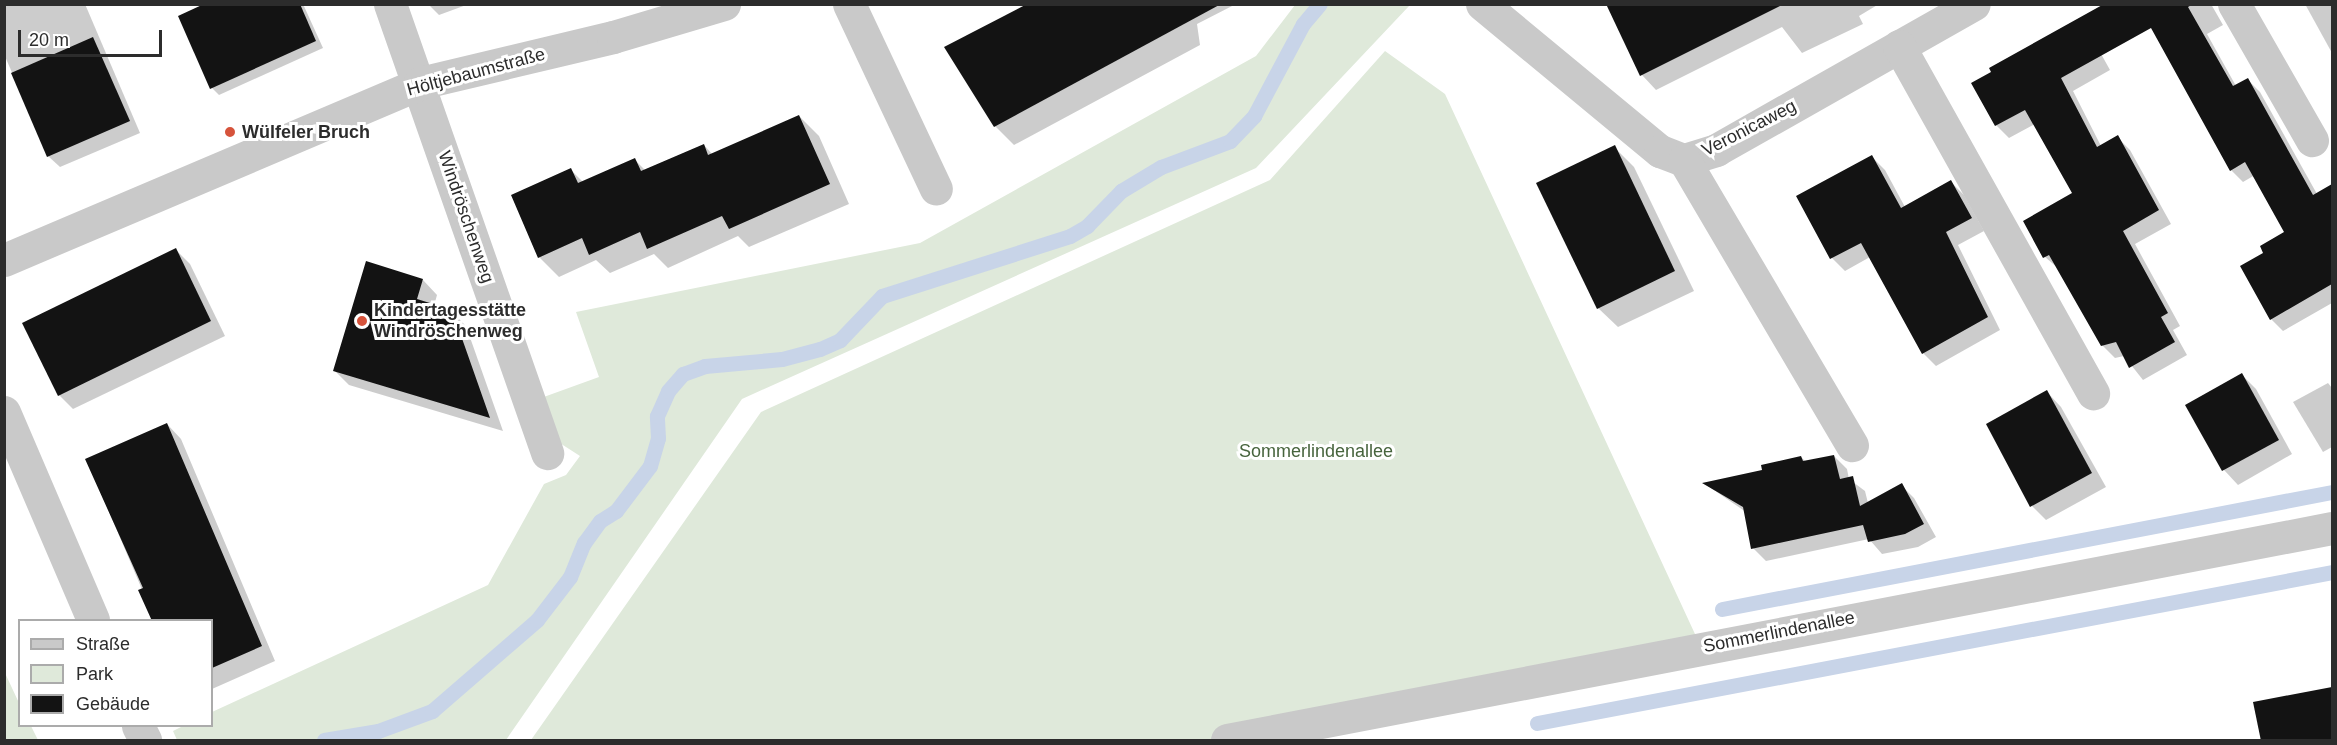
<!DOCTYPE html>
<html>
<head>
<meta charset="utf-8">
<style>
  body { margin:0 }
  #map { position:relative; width:2337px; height:745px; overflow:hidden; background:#fff; font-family:Helvetica,sans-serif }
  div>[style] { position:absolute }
  .green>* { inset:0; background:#dfe9da }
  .shadow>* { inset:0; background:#0003 }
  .stream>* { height:15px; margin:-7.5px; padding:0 7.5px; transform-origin:7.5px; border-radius:7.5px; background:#c8d4e8 }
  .building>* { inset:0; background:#131313 }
  .minor>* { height:33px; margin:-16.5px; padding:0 16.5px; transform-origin:16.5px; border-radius:16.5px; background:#c9c9c9 }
  .dots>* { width:16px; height:16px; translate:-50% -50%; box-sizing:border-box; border:3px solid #fff; border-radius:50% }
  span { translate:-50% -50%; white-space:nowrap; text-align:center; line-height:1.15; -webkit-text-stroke:6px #fff; paint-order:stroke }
  .street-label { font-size:18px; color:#2c2c2c }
  .poi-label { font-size:18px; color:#2c2c2c; font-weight:700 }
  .left { translate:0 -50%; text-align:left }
  .park-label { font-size:18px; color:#47643d }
  .frame { position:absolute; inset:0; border:6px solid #2c2c2c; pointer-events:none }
  .legend { position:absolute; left:18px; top:619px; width:195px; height:108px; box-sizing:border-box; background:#fff; border:2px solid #ababab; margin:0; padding:8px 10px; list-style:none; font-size:18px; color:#2c2c2c }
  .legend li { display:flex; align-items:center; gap:12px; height:30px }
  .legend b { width:30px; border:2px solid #ababab }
  .scale { position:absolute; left:18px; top:30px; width:144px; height:27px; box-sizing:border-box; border:3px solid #2c2c2c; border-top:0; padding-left:8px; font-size:18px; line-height:21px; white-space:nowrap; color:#2c2c2c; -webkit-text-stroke:4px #fff; paint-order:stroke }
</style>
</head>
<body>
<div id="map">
  <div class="green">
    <div style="clip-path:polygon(1295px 5px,1410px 5px,1256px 168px,742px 399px,506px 740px,177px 740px,173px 731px,183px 726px,212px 726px,212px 712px,488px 585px,544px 484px,566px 475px,580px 456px,552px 438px,541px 398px,599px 377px,576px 312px,920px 243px,1256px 56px)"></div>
    <div style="clip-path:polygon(1385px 51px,1445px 94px,1701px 647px,1227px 740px,531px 740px,761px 412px,1270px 180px)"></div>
    <div style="clip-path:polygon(5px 673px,19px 703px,20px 726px,31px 726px,38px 740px,5px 740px)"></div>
  </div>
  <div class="shadow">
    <div style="clip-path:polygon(4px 4px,85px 4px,140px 133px,60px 167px,48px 156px,4px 54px)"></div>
    <div style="clip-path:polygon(208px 4px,303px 4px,323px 48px,219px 95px,212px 88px)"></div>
    <div style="clip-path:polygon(428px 4px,469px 4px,439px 15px)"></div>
    <div style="clip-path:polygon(1030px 4px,1236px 4px,1197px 24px,1200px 45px,1014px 145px,995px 126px)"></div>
    <div style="clip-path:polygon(1615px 4px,1879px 4px,1859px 16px,1863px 24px,1802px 53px,1782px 27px,1656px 90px,1642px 75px)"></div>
    <div style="clip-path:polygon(2140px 4px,2211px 4px,2223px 25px,2207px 34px,2236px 86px,2248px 80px,2260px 92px,2317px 194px,2332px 186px,2332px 249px,2320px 256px,2332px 277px,2332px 303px,2283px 331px,2271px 319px,2265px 254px,2286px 232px,2255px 175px,2243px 182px,2231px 170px)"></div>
    <div style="clip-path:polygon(2305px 4px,2332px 4px,2332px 53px)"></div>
    <div style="clip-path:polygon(2090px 34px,2110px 70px,2073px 91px,2101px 146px,2117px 137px,2130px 150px,2171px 224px,2135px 244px,2180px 326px,2173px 330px,2187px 355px,2143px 380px,2124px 356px,2115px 358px,2102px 345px,2059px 269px,2045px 257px,2025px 221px,2074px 194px,2035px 124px,2009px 138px,1996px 125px)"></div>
    <div style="clip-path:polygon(799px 116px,819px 136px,849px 204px,749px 247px,738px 236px,668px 268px,654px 254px,610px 273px,596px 260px,559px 277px,539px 257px,571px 170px,583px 182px,635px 160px,646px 171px,704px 145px,712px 154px)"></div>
    <div style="clip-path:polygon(1614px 147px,1634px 167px,1694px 291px,1618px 327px,1598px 308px)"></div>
    <div style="clip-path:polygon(1872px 157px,1885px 170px,1905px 207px,1951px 182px,1964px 195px,1984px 231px,1958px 245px,2000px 330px,1936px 366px,1923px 353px,1870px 257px,1845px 271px,1832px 258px,1798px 197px)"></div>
    <div style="clip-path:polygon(175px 249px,190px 264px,225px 336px,73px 409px,59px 395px)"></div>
    <div style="clip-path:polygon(423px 280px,437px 295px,434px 306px,451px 311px,466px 326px,503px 431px,349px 385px,335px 371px)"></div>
    <div style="clip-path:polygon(2242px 375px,2256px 389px,2292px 454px,2238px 485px,2224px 470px,2187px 405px)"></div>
    <div style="clip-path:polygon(2328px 383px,2332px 388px,2332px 447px,2323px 452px,2293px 402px)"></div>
    <div style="clip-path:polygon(2047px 392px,2061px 407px,2106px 487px,2046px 520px,2032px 506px)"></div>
    <div style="clip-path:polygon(167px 424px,181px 439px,275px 661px,212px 689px,212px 620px,155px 620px,87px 460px)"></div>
    <div style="clip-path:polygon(1834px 456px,1847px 469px,1849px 479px,1865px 491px,1868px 503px,1901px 485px,1914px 498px,1936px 537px,1918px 547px,1882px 554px,1869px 539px,1766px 561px,1753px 548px,1746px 512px,1705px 484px,1763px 471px,1801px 457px,1806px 462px)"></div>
    <div style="clip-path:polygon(2332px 688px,2332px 740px,2262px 740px,2255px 703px)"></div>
  </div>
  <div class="stream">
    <div style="left:1722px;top:609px;width:621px;rotate:-10.86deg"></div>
    <div style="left:1537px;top:723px;width:809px;rotate:-10.75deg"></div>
    <div style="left:324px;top:740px;width:55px;rotate:-9.5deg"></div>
    <div style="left:378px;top:731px;width:58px;rotate:-20.3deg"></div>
    <div style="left:432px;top:711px;width:139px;rotate:-40.9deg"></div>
    <div style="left:537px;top:620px;width:54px;rotate:-52.5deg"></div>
    <div style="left:570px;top:577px;width:37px;rotate:-68deg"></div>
    <div style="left:584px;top:543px;width:27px;rotate:-54deg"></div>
    <div style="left:600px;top:521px;width:19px;rotate:-32deg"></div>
    <div style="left:616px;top:511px;width:56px;rotate:-52.9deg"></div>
    <div style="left:650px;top:466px;width:29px;rotate:-74deg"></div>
    <div style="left:658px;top:438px;width:22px;rotate:-93deg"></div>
    <div style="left:657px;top:416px;width:27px;rotate:-66deg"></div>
    <div style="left:668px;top:391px;width:23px;rotate:-49deg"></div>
    <div style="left:683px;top:374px;width:23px;rotate:-20deg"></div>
    <div style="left:705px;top:366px;width:77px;rotate:-5.2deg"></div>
    <div style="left:782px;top:359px;width:39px;rotate:-15deg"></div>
    <div style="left:820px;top:349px;width:22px;rotate:-24deg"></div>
    <div style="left:840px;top:340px;width:61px;rotate:-46.3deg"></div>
    <div style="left:882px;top:296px;width:197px;rotate:-17.7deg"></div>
    <div style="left:1070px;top:236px;width:20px;rotate:-30deg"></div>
    <div style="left:1087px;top:226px;width:49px;rotate:-45.8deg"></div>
    <div style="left:1121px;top:191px;width:47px;rotate:-31deg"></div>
    <div style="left:1161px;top:167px;width:74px;rotate:-20.6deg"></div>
    <div style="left:1230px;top:141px;width:35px;rotate:-46deg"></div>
    <div style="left:1254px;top:116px;width:104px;rotate:-62deg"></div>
    <div style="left:1303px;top:24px;width:26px;rotate:-50deg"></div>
  </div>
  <div class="building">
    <div style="clip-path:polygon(204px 4px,300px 4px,316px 41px,210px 89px,178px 16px)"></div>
    <div style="clip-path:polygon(1027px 4px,1221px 4px,994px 127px,944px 47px)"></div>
    <div style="clip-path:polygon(1606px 4px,1784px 4px,1640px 76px)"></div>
    <div style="clip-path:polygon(2104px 4px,2193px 4px,2188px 7px,2233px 86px,2248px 78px,2313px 195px,2332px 184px,2332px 284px,2270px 320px,2240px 266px,2263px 253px,2260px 246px,2284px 232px,2245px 162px,2230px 171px,2151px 28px,2061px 78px,2097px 147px,2118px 135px,2159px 210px,2123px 231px,2168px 313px,2161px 317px,2175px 342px,2129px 368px,2116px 342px,2101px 346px,2049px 255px,2043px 258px,2023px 221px,2072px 193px,2025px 110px,1995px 126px,1971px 83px,1991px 72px,1989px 68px)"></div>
    <div style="clip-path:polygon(93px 37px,130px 121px,47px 157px,11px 73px)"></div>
    <div style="clip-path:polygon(799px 115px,830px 184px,729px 229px,722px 216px,647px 249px,640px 232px,589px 255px,582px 238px,538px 258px,511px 195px,571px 168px,578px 183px,635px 158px,641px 171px,704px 144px,708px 155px)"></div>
    <div style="clip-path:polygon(1615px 145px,1675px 271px,1597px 309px,1536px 183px)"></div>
    <div style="clip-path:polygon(1872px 155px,1901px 208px,1951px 180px,1972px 218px,1946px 232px,1988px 317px,1922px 354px,1861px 243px,1830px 259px,1796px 196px)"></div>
    <div style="clip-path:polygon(176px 248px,211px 321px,58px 396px,22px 323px)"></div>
    <div style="clip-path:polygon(366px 261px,423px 279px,417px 299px,452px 310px,490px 418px,333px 371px)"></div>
    <div style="clip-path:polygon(2242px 373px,2279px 440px,2222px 471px,2185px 405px)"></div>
    <div style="clip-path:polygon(2047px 390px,2092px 473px,2030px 507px,1986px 424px)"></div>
    <div style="clip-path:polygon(167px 423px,262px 646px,212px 668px,212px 621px,152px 621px,138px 590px,143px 588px,85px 459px)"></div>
    <div style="clip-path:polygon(1834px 455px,1840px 479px,1853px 476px,1860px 506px,1902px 483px,1924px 524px,1905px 534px,1868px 542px,1863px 525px,1751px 549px,1743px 507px,1702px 483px,1762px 470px,1761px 465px,1801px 456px,1803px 461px)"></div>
    <div style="clip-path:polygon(2332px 687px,2332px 741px,2261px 741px,2253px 702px)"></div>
  </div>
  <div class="minor">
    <div style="left:390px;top:4px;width:476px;rotate:70.7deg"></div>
    <div style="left:849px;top:4px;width:204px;rotate:64.8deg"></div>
    <div style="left:1482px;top:4px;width:231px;rotate:39.6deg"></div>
    <div style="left:1660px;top:151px;width:26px;rotate:21deg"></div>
    <div style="left:1684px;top:160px;width:34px;rotate:-17deg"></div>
    <div style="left:1716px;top:150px;width:296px;rotate:-29.5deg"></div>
    <div style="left:2234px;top:4px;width:157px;rotate:60.2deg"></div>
    <div style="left:1899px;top:46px;width:398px;rotate:60.8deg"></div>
    <div style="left:1684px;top:160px;width:331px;rotate:59.5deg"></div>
    <div style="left:4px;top:260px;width:452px;rotate:-23deg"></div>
    <div style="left:420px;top:83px;width:198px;rotate:-13.4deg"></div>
    <div style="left:613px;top:37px;width:116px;rotate:-16.6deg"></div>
    <div style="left:4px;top:412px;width:226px;rotate:66.8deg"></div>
    <div style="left:138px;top:726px;width:16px;rotate:63deg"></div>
    <div style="left:1227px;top:740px;width:1125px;rotate:-10.86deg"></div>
  </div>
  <div class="dots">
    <div style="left:230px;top:132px;background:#d6533b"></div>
    <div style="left:362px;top:321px;background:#d6533b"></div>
  </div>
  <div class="street-label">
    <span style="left:476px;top:72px;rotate:-15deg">Höltjebaumstraße</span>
    <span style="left:1749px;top:128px;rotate:-27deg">Veronicaweg</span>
    <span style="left:466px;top:217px;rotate:71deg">Windröschenweg</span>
    <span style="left:1779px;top:632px;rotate:-11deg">Sommerlindenallee</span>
  </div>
  <div class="poi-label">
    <span class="left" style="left:242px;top:132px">Wülfeler Bruch</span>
    <span class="left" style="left:374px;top:321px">Kindertagesstätte<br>Windröschenweg</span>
  </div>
  <div class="park-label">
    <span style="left:1316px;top:451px">Sommerlindenallee</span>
  </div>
  <div class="frame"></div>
  <ul class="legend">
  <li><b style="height:8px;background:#c9c9c9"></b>Straße</li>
  <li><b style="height:16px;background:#dfe9da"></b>Park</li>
  <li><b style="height:16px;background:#131313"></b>Gebäude</li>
  </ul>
  <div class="scale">20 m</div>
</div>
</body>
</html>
